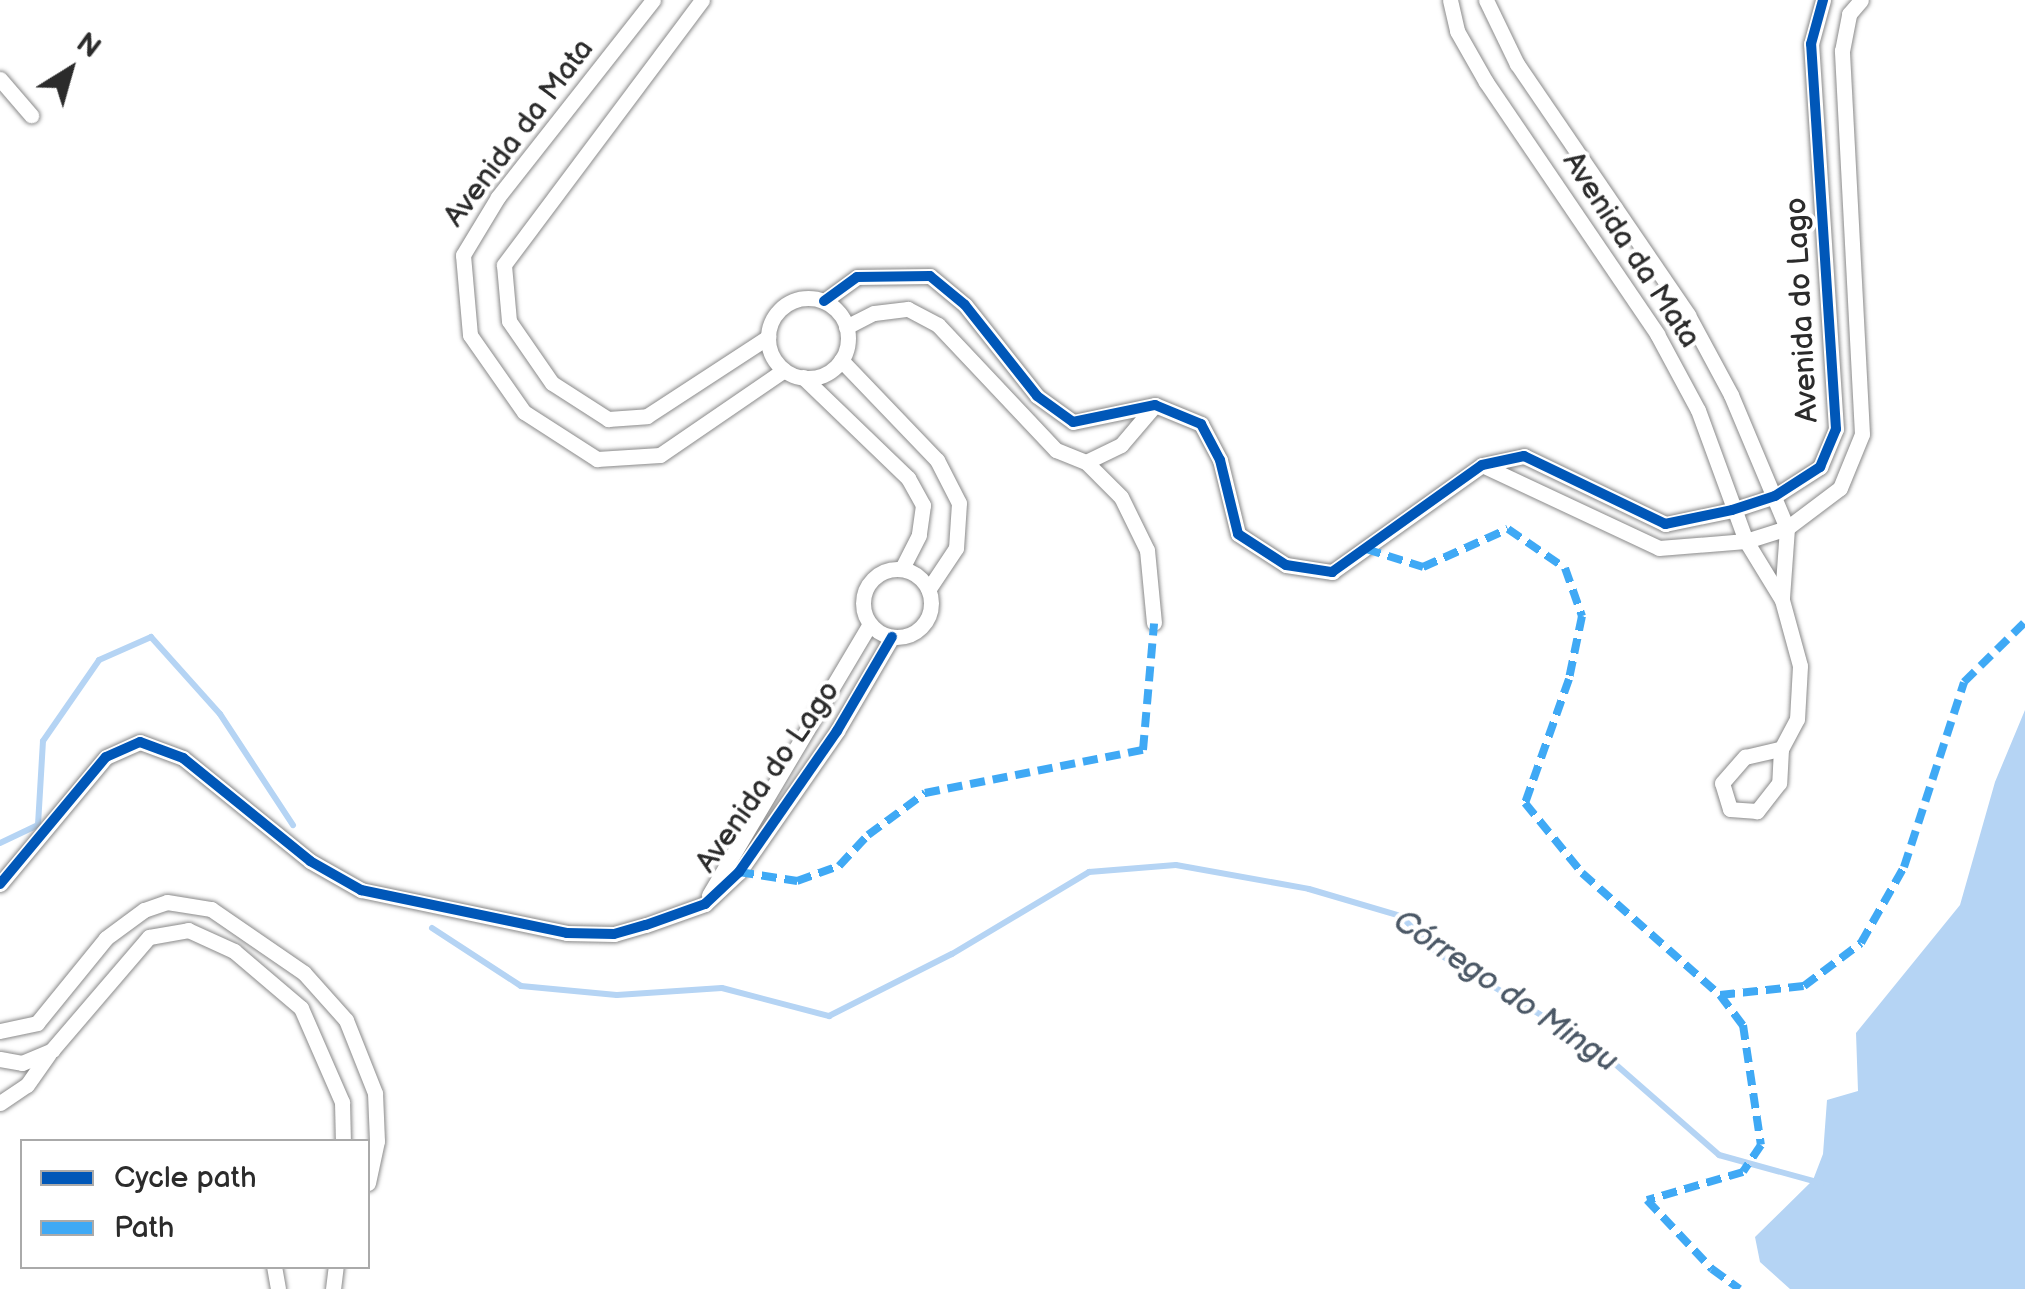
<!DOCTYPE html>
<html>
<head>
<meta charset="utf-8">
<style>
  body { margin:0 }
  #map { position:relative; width:2025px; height:1289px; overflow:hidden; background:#fff; font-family:"Balsamiq Sans",sans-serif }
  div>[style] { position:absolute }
  .water>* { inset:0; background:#b5d4f4 }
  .stream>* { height:6px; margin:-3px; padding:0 3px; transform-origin:3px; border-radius:3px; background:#b5d4f4 }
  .roads { filter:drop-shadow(0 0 2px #8a8a8a) drop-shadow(0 0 2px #8a8a8a) }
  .minor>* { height:15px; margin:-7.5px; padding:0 7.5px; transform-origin:7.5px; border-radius:7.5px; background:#fff }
  .minor>.ring { margin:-7.5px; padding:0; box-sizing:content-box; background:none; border:15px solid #fff; border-radius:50% }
  .quiet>* { height:8px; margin-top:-4px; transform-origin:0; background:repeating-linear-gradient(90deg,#3fa9f5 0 15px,transparent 0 23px) }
  .cycleway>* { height:10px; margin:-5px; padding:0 5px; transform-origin:5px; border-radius:5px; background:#0057b8 }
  span { translate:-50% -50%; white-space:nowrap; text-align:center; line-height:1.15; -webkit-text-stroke:8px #fff; paint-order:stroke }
  .street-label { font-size:30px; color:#2b2b2b }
  .water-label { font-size:32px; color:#4b5866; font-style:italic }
  .legend { position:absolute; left:20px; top:1139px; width:350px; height:130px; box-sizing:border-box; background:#fff; border:2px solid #aaa; margin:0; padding:12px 18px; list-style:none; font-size:30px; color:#2b2b2b }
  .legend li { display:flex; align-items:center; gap:20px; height:50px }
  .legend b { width:50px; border:2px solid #aaa }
  .north { position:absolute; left:20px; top:20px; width:100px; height:100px; -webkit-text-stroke:8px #fff; paint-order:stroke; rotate:37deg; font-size:28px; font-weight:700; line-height:40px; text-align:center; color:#2b2b2b }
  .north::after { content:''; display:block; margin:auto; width:35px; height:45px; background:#2b2b2b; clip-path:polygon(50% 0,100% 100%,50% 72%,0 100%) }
</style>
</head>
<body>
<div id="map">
  <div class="water">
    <div style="clip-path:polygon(2025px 710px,2025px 1289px,1790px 1289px,1760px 1262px,1755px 1237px,1813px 1180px,1823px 1154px,1827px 1100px,1858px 1091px,1856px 1033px,1960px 905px,1995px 782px)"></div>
  </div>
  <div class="stream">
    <div style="left:0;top:843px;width:42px;rotate:-25.3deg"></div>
    <div style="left:38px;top:825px;width:84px;rotate:-86.6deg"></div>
    <div style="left:43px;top:741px;width:98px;rotate:-55.3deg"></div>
    <div style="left:99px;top:660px;width:57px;rotate:-23.9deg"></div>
    <div style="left:151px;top:637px;width:103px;rotate:48.1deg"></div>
    <div style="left:220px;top:714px;width:133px;rotate:56.7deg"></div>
    <div style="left:432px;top:928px;width:106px;rotate:33.1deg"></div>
    <div style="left:521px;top:986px;width:96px;rotate:5.4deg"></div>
    <div style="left:617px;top:995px;width:105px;rotate:-3.8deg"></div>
    <div style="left:722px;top:988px;width:111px;rotate:14.7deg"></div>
    <div style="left:829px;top:1016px;width:138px;rotate:-26.8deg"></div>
    <div style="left:952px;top:954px;width:160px;rotate:-30.9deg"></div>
    <div style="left:1089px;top:872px;width:87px;rotate:-4.6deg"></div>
    <div style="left:1176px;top:865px;width:135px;rotate:10.2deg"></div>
    <div style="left:1309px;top:889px;width:96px;rotate:16.4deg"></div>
    <div style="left:1401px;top:916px;width:52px;rotate:45.8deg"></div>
    <div style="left:1437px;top:953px;width:187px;rotate:30.8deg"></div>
    <div style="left:1598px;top:1049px;width:161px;rotate:41.2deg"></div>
    <div style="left:1719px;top:1155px;width:106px;rotate:15.4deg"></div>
  </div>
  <div class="roads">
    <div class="minor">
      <div style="left:653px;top:0;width:251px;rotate:128.2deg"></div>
      <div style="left:498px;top:197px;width:68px;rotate:121.1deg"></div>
      <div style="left:463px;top:255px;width:80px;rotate:85deg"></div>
      <div style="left:470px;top:335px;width:94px;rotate:55deg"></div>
      <div style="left:524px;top:412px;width:87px;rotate:32.8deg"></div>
      <div style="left:597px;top:459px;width:63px;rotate:-3.6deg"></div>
      <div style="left:660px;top:455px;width:150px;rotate:-34.4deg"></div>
      <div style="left:702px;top:0;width:331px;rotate:126.8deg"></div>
      <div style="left:504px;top:265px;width:56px;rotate:84.9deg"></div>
      <div style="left:509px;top:321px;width:75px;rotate:55.3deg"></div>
      <div style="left:552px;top:383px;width:67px;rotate:32.7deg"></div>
      <div style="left:608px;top:419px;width:39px;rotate:-4deg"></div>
      <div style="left:647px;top:416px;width:145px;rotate:-33.1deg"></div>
      <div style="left:1450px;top:0;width:32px;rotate:77deg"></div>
      <div style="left:1457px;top:31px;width:59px;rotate:60.4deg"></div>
      <div style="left:1486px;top:82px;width:305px;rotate:55.8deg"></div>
      <div style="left:1657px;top:334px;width:86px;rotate:61.7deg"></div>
      <div style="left:1698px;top:410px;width:140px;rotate:69.9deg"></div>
      <div style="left:1746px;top:541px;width:69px;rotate:58.6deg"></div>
      <div style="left:1782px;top:600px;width:68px;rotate:74.7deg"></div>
      <div style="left:1800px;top:666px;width:53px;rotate:93.2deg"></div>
      <div style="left:1797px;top:719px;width:34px;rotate:118deg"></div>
      <div style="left:1781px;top:749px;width:34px;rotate:93deg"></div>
      <div style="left:1779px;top:783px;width:36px;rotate:128deg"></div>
      <div style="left:1757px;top:811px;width:27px;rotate:-176deg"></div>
      <div style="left:1730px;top:809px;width:27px;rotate:-107deg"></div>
      <div style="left:1722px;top:783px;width:35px;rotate:-49deg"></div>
      <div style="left:1745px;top:757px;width:37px;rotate:-13deg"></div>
      <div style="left:1486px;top:0;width:71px;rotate:64.2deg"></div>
      <div style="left:1517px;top:64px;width:304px;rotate:55.7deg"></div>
      <div style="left:1688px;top:315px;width:91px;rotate:61.7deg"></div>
      <div style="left:1731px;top:395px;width:144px;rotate:67.2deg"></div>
      <div style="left:1787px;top:528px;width:70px;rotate:94.1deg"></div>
      <div style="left:0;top:79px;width:48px;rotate:49.3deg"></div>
      <div class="ring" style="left:768px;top:298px;width:65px;height:65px"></div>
      <div style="left:824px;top:301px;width:41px;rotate:-36deg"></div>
      <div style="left:857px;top:277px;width:73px;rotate:-0.8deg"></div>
      <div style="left:930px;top:276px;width:45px;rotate:39.6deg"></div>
      <div style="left:965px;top:305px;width:116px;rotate:51.6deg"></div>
      <div style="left:1037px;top:396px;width:44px;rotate:35.8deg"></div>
      <div style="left:1073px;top:422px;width:84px;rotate:-11.7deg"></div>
      <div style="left:1155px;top:405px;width:50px;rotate:22.4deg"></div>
      <div style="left:1201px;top:424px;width:41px;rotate:62.2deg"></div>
      <div style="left:1220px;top:460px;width:76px;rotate:76.3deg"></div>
      <div style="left:1238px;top:534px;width:57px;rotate:32.9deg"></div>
      <div style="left:1286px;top:565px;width:47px;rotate:8.7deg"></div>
      <div style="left:1332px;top:572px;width:184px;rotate:-35.5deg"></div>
      <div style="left:1482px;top:465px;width:43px;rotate:-12.1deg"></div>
      <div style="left:1524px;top:456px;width:157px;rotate:25.7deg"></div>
      <div style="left:1665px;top:524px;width:68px;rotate:-11.8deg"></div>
      <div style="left:1732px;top:510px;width:45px;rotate:-18deg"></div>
      <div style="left:1775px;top:496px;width:54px;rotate:-32.8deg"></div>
      <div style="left:1820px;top:467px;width:41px;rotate:-67.2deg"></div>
      <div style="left:1836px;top:429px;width:386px;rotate:-93.7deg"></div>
      <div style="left:1811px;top:44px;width:46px;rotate:-74.7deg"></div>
      <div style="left:846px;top:327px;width:31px;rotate:-27deg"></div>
      <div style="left:874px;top:313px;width:34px;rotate:-7deg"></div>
      <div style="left:908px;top:309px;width:34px;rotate:28deg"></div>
      <div style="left:938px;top:325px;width:172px;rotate:46.7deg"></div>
      <div style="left:1056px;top:450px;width:32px;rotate:22deg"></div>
      <div style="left:1086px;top:462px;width:39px;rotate:-26deg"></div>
      <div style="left:1121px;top:445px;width:52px;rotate:-49.6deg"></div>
      <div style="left:841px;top:360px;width:139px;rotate:46.2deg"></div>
      <div style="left:937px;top:460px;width:48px;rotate:62.9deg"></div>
      <div style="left:959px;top:503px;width:45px;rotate:93.8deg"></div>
      <div style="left:956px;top:548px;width:50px;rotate:123.7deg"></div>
      <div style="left:803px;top:377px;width:146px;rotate:43.9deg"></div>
      <div style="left:908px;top:478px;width:31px;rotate:61deg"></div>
      <div style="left:923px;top:505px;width:30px;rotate:98deg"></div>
      <div style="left:919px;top:535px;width:38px;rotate:117deg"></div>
      <div style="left:1086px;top:462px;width:49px;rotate:45deg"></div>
      <div style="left:1121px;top:497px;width:59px;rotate:63.9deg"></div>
      <div style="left:1147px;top:550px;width:73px;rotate:84.5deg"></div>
      <div style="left:1482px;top:465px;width:195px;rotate:25.1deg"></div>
      <div style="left:1659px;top:548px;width:87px;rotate:-4.6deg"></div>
      <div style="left:1746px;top:541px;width:43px;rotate:-17.6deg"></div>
      <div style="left:1787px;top:528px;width:66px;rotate:-37deg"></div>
      <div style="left:1840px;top:488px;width:58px;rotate:-67.8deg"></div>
      <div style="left:1862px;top:434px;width:384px;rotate:-93deg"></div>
      <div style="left:1842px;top:51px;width:38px;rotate:-79deg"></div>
      <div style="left:1849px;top:14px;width:18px;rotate:-49deg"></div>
      <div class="ring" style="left:863px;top:569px;width:53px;height:53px"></div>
      <div style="left:0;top:884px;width:165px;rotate:-50.2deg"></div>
      <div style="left:106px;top:757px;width:37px;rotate:-24deg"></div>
      <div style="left:140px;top:742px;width:46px;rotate:20.4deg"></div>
      <div style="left:183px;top:758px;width:164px;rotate:39deg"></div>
      <div style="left:310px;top:861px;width:59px;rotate:29.6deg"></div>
      <div style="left:361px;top:890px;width:210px;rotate:11.8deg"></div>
      <div style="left:567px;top:933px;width:47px;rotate:1.2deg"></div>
      <div style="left:614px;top:934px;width:33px;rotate:-16deg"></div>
      <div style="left:646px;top:925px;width:63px;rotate:-19.6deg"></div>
      <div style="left:705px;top:904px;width:47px;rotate:-43.3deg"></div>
      <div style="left:739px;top:872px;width:172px;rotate:-55.2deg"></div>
      <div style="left:837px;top:731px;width:109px;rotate:-59.7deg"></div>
      <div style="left:709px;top:895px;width:315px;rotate:-59.3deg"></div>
      <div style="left:0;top:1031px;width:38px;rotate:-12deg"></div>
      <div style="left:37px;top:1023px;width:109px;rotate:-50.9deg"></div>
      <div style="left:106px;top:938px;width:47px;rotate:-36.4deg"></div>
      <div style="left:144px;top:910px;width:24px;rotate:-19deg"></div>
      <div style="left:167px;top:902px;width:45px;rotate:9deg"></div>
      <div style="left:211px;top:909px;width:113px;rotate:34.5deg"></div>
      <div style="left:304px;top:973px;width:63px;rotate:48.2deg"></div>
      <div style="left:346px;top:1020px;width:79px;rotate:68.3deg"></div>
      <div style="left:375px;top:1093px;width:48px;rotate:87.6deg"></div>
      <div style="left:377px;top:1141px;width:43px;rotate:102.1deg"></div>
      <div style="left:0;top:1059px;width:22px;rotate:10deg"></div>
      <div style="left:22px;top:1063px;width:33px;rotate:-23deg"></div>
      <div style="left:52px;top:1050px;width:149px;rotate:-49.4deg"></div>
      <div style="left:149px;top:937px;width:40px;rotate:-10deg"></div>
      <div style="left:188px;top:930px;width:51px;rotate:24.5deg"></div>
      <div style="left:234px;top:951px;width:88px;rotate:40.4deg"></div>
      <div style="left:301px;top:1008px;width:103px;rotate:66.4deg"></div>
      <div style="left:342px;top:1102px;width:40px;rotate:88.6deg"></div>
      <div style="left:0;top:1103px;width:32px;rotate:-34deg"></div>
      <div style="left:27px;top:1085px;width:38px;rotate:-55deg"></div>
      <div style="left:274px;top:1266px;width:23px;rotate:80deg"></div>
      <div style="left:333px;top:1289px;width:23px;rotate:-83deg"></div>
    </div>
  </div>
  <div class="quiet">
    <div style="left:1366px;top:549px;width:60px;rotate:17.5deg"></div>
    <div style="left:1423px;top:567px;width:93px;rotate:-24.1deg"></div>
    <div style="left:1508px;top:529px;width:69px;rotate:34.4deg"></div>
    <div style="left:1565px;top:568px;width:51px;rotate:70.5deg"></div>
    <div style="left:1582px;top:616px;width:64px;rotate:101.7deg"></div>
    <div style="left:1569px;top:679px;width:132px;rotate:109.5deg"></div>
    <div style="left:1525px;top:803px;width:90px;rotate:50.8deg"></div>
    <div style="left:1582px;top:873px;width:184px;rotate:41.5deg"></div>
    <div style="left:1720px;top:995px;width:38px;rotate:53deg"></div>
    <div style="left:1743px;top:1025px;width:121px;rotate:81.5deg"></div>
    <div style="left:1761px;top:1145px;width:32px;rotate:124deg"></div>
    <div style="left:1743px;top:1172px;width:100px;rotate:163.7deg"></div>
    <div style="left:1647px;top:1200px;width:95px;rotate:46.7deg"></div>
    <div style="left:1712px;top:1269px;width:34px;rotate:36deg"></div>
    <div style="left:739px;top:872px;width:59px;rotate:8.8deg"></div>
    <div style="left:797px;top:881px;width:45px;rotate:-19.7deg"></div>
    <div style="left:839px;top:866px;width:42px;rotate:-46.9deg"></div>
    <div style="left:868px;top:835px;width:71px;rotate:-36.4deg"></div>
    <div style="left:925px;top:793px;width:222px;rotate:-11.2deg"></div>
    <div style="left:1143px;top:750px;width:127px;rotate:-85deg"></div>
    <div style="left:1720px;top:995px;width:84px;rotate:-6.1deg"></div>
    <div style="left:1804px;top:986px;width:71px;rotate:-37deg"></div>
    <div style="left:1861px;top:943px;width:87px;rotate:-60.5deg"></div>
    <div style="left:1904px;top:867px;width:194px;rotate:-72deg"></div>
    <div style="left:1964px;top:682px;width:86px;rotate:-44.5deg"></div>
  </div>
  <div class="cycleway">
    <div style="left:824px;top:301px;width:41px;rotate:-36deg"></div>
    <div style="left:857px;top:277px;width:73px;rotate:-0.8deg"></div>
    <div style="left:930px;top:276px;width:45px;rotate:39.6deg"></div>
    <div style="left:965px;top:305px;width:116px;rotate:51.6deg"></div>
    <div style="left:1037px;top:396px;width:44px;rotate:35.8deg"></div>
    <div style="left:1073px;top:422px;width:84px;rotate:-11.7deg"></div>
    <div style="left:1155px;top:405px;width:50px;rotate:22.4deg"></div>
    <div style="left:1201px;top:424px;width:41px;rotate:62.2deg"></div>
    <div style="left:1220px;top:460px;width:76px;rotate:76.3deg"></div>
    <div style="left:1238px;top:534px;width:57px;rotate:32.9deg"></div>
    <div style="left:1286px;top:565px;width:47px;rotate:8.7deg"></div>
    <div style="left:1332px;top:572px;width:184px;rotate:-35.5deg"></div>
    <div style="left:1482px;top:465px;width:43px;rotate:-12.1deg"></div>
    <div style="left:1524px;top:456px;width:157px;rotate:25.7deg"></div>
    <div style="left:1665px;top:524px;width:68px;rotate:-11.8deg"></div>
    <div style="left:1732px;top:510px;width:45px;rotate:-18deg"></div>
    <div style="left:1775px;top:496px;width:54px;rotate:-32.8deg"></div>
    <div style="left:1820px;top:467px;width:41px;rotate:-67.2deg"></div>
    <div style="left:1836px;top:429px;width:386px;rotate:-93.7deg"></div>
    <div style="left:1811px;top:44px;width:46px;rotate:-74.7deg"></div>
    <div style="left:0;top:884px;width:165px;rotate:-50.2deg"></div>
    <div style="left:106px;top:757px;width:37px;rotate:-24deg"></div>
    <div style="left:140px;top:742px;width:46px;rotate:20.4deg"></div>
    <div style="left:183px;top:758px;width:164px;rotate:39deg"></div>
    <div style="left:310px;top:861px;width:59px;rotate:29.6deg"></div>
    <div style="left:361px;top:890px;width:210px;rotate:11.8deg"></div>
    <div style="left:567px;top:933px;width:47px;rotate:1.2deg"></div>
    <div style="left:614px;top:934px;width:33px;rotate:-16deg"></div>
    <div style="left:646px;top:925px;width:63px;rotate:-19.6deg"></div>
    <div style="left:705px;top:904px;width:47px;rotate:-43.3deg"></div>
    <div style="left:739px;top:872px;width:172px;rotate:-55.2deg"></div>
    <div style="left:837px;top:731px;width:109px;rotate:-59.7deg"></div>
  </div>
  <div class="street-label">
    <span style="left:519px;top:133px;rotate:-53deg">Avenida da Mata</span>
    <span style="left:1631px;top:250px;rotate:57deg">Avenida da Mata</span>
    <span style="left:1802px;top:310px;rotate:-93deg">Avenida do Lago</span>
    <span style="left:768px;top:777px;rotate:-55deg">Avenida do Lago</span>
  </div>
  <div class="water-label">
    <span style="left:1505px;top:992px;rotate:34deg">Córrego do Mingu</span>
  </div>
  <ul class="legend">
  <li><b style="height:12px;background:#0057b8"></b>Cycle path</li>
  <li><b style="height:12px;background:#3fa9f5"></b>Path</li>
  </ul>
  <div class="north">N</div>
</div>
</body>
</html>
